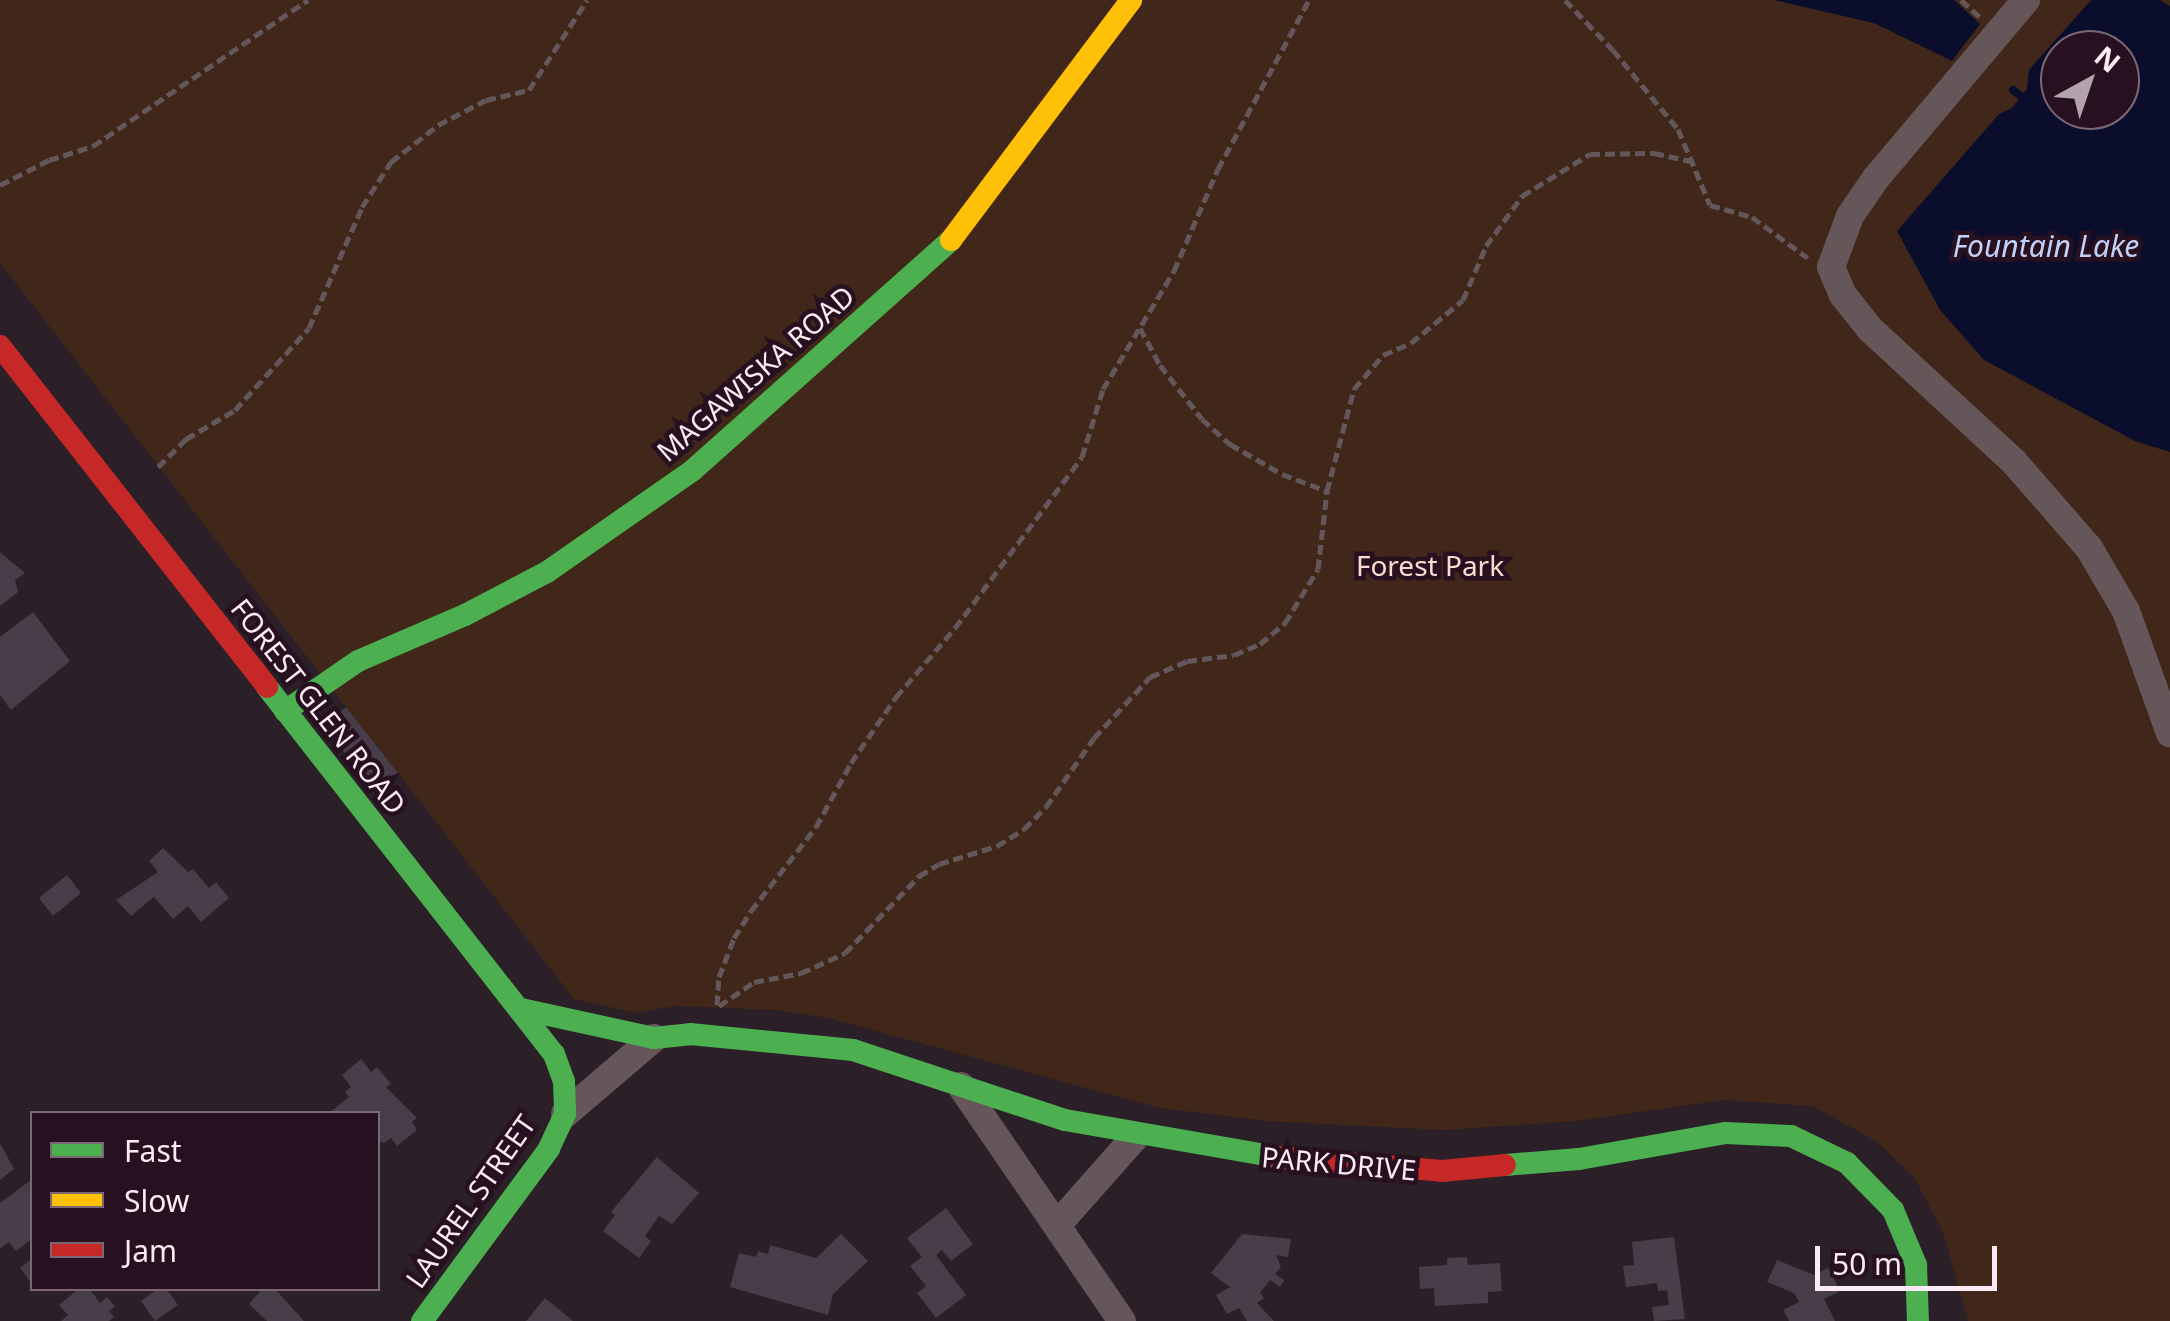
<!DOCTYPE html>
<html>
<head>
<meta charset="utf-8">
<style>
  body { margin:0 }
  #map { position:relative; width:2170px; height:1321px; overflow:hidden; background:#2b1f28; font-family:"Noto Sans",sans-serif }
  div>[style] { position:absolute }
  .green>* { inset:0; background:#412719 }
  .water>* { inset:0; background:#0a0e2c }
  .stream>* { height:8px; margin:-4px; padding:0 4px; transform-origin:4px; border-radius:4px; background:#0a0e2c }
  .building>* { inset:0; background:#483e49 }
  .path>* { height:5px; margin-top:-2.5px; transform-origin:0; background:repeating-linear-gradient(90deg,#64575c 0 10px,transparent 0 15px) }
  .street>* { height:28px; margin:-14px; padding:0 14px; transform-origin:14px; border-radius:14px; background:#65565a }
  .fast>* { height:22px; margin:-11px; padding:0 11px; transform-origin:11px; border-radius:11px; background:#4caf50 }
  .slow>* { height:22px; margin:-11px; padding:0 11px; transform-origin:11px; border-radius:11px; background:#ffc107 }
  .jam>* { height:22px; margin:-11px; padding:0 11px; transform-origin:11px; border-radius:11px; background:#c62828 }
  span { translate:-50% -50%; white-space:nowrap; text-align:center; line-height:1.15; -webkit-text-stroke:9px #271020; paint-order:stroke }
  .street-label { font-size:28px; color:#fceaf5 }
  .park-label { font-size:28px; color:#f9dccd }
  .water-label { font-size:30px; color:#c3d1f8; font-style:italic }
  .legend { position:absolute; left:30px; top:1111px; width:350px; height:180px; box-sizing:border-box; background:#271020; border:2px solid #7c6775; margin:0; padding:12px 18px; list-style:none; font-size:30px; color:#fceaf5 }
  .legend li { display:flex; align-items:center; gap:20px; height:50px }
  .legend b { width:50px; border:2px solid #7c6775 }
  .north { position:absolute; left:2040px; top:30px; width:100px; height:100px; box-sizing:border-box; background:#271020; border:2px solid #7c6775; border-radius:50%; rotate:40deg; font-size:28px; font-weight:700; line-height:40px; text-align:center; color:#fceaf5 }
  .north::after { content:''; display:block; margin:auto; width:35px; height:45px; background:#b3a3ad; clip-path:polygon(50% 0,100% 100%,50% 72%,0 100%) }
  .scale { position:absolute; left:1815px; top:1246px; width:182px; height:45px; box-sizing:border-box; border:5px solid #fceaf5; border-top:0; padding-left:12px; font-size:30px; line-height:35px; white-space:nowrap; color:#fceaf5; -webkit-text-stroke:8px #271020; paint-order:stroke }
</style>
</head>
<body>
<div id="map">
  <div class="green">
    <div style="clip-path:polygon(evenodd,0 0,2170px 0,2170px 1321px,1968px 1321px,1943px 1232px,1914px 1177px,1876px 1141px,1812px 1106px,1724px 1100px,1576px 1121px,1443px 1130px,1267px 1121px,1160px 1108px,828px 1018px,777px 1010px,675px 1006px,636px 1013px,574px 999px,0 263px,0 0,2060px 50px,2120px 50px,2120px 110px,2060px 110px,2060px 50px)"></div>
  </div>
  <div class="water">
    <div style="clip-path:polygon(1774px 0,1954px 0,1980px 24px,1952px 61px,1874px 23px)"></div>
    <div style="clip-path:polygon(evenodd,2091px 0,2160px 0,2170px 6px,2170px 452px,2135px 441px,1984px 360px,1940px 310px,1897px 231px,1999px 114px,2012px 108px,2027px 89px,2029px 70px,2091px 0,2060px 50px,2120px 50px,2120px 110px,2060px 110px,2060px 50px)"></div>
  </div>
  <div class="stream">
    <div style="left:2013px;top:90px;width:18px;rotate:38deg"></div>
  </div>
  <div class="building">
    <div style="clip-path:polygon(0 552px,25px 573px,15px 580px,18px 592px,0 606px)"></div>
    <div style="clip-path:polygon(33px 612px,70px 661px,11px 710px,0 695px,0 637px)"></div>
    <div style="clip-path:polygon(346px 707px,398px 773px,375px 791px,323px 725px)"></div>
    <div style="clip-path:polygon(163px 848px,188px 872px,193px 869px,209px 888px,216px 882px,229px 898px,201px 922px,188px 906px,173px 919px,154px 897px,131px 916px,116px 900px,158px 872px,149px 861px)"></div>
    <div style="clip-path:polygon(67px 875px,81px 893px,53px 916px,39px 898px)"></div>
    <div style="clip-path:polygon(361px 1059px,371px 1072px,377px 1067px,391px 1084px,386px 1087px,417px 1118px,412px 1122px,417px 1130px,397px 1146px,391px 1138px,384px 1143px,378px 1140px,378px 1114px,328px 1114px,349px 1097px,345px 1092px,351px 1087px,342px 1075px)"></div>
    <div style="clip-path:polygon(0 1143px,14px 1169px,0 1180px)"></div>
    <div style="clip-path:polygon(657px 1157px,699px 1193px,672px 1224px,659px 1216px,645px 1236px,651px 1241px,639px 1258px,603px 1231px,615px 1215px,611px 1212px)"></div>
    <div style="clip-path:polygon(31px 1180px,32px 1239px,16px 1251px,9px 1242px,0 1249px,0 1203px)"></div>
    <div style="clip-path:polygon(946px 1208px,973px 1244px,951px 1261px,942px 1250px,936px 1255px,966px 1295px,936px 1318px,917px 1293px,926px 1286px,910px 1266px,922px 1257px,907px 1238px)"></div>
    <div style="clip-path:polygon(841px 1234px,868px 1261px,833px 1294px,828px 1315px,730px 1287px,739px 1253px,756px 1257px,758px 1251px,768px 1254px,770px 1245px,816px 1258px)"></div>
    <div style="clip-path:polygon(1242px 1234px,1291px 1239px,1288px 1257px,1276px 1255px,1281px 1267px,1275px 1274px,1284px 1280px,1280px 1287px,1270px 1280px,1260px 1293px,1264px 1298px,1257px 1303px,1274px 1321px,1247px 1321px,1239px 1308px,1227px 1314px,1216px 1295px,1230px 1287px,1211px 1273px)"></div>
    <div style="clip-path:polygon(1674px 1237px,1685px 1319px,1654px 1321px,1652px 1307px,1669px 1305px,1667px 1290px,1658px 1291px,1657px 1283px,1626px 1287px,1623px 1266px,1634px 1265px,1632px 1242px)"></div>
    <div style="clip-path:polygon(1467px 1257px,1468px 1265px,1500px 1263px,1502px 1291px,1488px 1292px,1488px 1303px,1435px 1306px,1434px 1288px,1420px 1289px,1419px 1267px,1447px 1265px,1447px 1258px)"></div>
    <div style="clip-path:polygon(32px 1259px,32px 1284px,20px 1268px)"></div>
    <div style="clip-path:polygon(1777px 1260px,1814px 1275px,1828px 1268px,1840px 1291px,1824px 1299px,1835px 1321px,1789px 1321px,1783px 1310px,1799px 1302px,1794px 1293px,1767px 1282px)"></div>
    <div style="clip-path:polygon(80px 1288px,89px 1288px,100px 1303px,107px 1297px,115px 1306px,109px 1311px,114px 1317px,109px 1321px,61px 1321px,68px 1315px,59px 1305px)"></div>
    <div style="clip-path:polygon(159px 1288px,166px 1288px,178px 1305px,155px 1321px,141px 1301px)"></div>
    <div style="clip-path:polygon(263px 1288px,274px 1288px,304px 1321px,267px 1321px,249px 1304px)"></div>
    <div style="clip-path:polygon(545px 1298px,573px 1321px,526px 1321px)"></div>
  </div>
  <div class="path">
    <div style="left:1565px;top:0;width:69px;rotate:46.2deg"></div>
    <div style="left:1613px;top:50px;width:102px;rotate:50.6deg"></div>
    <div style="left:1678px;top:129px;width:82px;rotate:67.2deg"></div>
    <div style="left:1710px;top:205px;width:44px;rotate:15.9deg"></div>
    <div style="left:1752px;top:217px;width:69px;rotate:36.2deg"></div>
    <div style="left:1961px;top:0;width:27px;rotate:42deg"></div>
    <div style="left:0;top:185px;width:55px;rotate:-27deg"></div>
    <div style="left:49px;top:160px;width:46px;rotate:-17.7deg"></div>
    <div style="left:93px;top:146px;width:260px;rotate:-34.2deg"></div>
    <div style="left:1140px;top:328px;width:42px;rotate:61.6deg"></div>
    <div style="left:1160px;top:365px;width:68px;rotate:52.1deg"></div>
    <div style="left:1202px;top:419px;width:38px;rotate:42deg"></div>
    <div style="left:1230px;top:444px;width:60px;rotate:30deg"></div>
    <div style="left:1282px;top:474px;width:48px;rotate:20.7deg"></div>
    <div style="left:158px;top:467px;width:40px;rotate:-45deg"></div>
    <div style="left:186px;top:439px;width:57px;rotate:-30.6deg"></div>
    <div style="left:235px;top:410px;width:110px;rotate:-47.9deg"></div>
    <div style="left:309px;top:328px;width:132px;rotate:-66.3deg"></div>
    <div style="left:362px;top:207px;width:54px;rotate:-57.2deg"></div>
    <div style="left:391px;top:162px;width:60px;rotate:-38.2deg"></div>
    <div style="left:438px;top:125px;width:54px;rotate:-27.5deg"></div>
    <div style="left:486px;top:100px;width:44px;rotate:-13.1deg"></div>
    <div style="left:529px;top:90px;width:107px;rotate:-57.2deg"></div>
    <div style="left:717px;top:1005px;width:28px;rotate:-86deg"></div>
    <div style="left:719px;top:977px;width:42px;rotate:-69deg"></div>
    <div style="left:734px;top:938px;width:32px;rotate:-58deg"></div>
    <div style="left:751px;top:911px;width:106px;rotate:-52.3deg"></div>
    <div style="left:816px;top:827px;width:73px;rotate:-61.3deg"></div>
    <div style="left:851px;top:763px;width:80px;rotate:-55.7deg"></div>
    <div style="left:896px;top:697px;width:91px;rotate:-49.5deg"></div>
    <div style="left:955px;top:628px;width:213px;rotate:-53.4deg"></div>
    <div style="left:1082px;top:457px;width:71px;rotate:-72.8deg"></div>
    <div style="left:1103px;top:389px;width:138px;rotate:-59deg"></div>
    <div style="left:1174px;top:271px;width:111px;rotate:-66.7deg"></div>
    <div style="left:1218px;top:169px;width:192px;rotate:-61.7deg"></div>
    <div style="left:719px;top:1006px;width:42px;rotate:-34.4deg"></div>
    <div style="left:754px;top:982px;width:48px;rotate:-10.8deg"></div>
    <div style="left:801px;top:973px;width:48px;rotate:-24.4deg"></div>
    <div style="left:845px;top:953px;width:107px;rotate:-46.1deg"></div>
    <div style="left:919px;top:876px;width:23px;rotate:-31deg"></div>
    <div style="left:939px;top:864px;width:61px;rotate:-17.2deg"></div>
    <div style="left:997px;top:846px;width:32px;rotate:-32deg"></div>
    <div style="left:1024px;top:829px;width:31px;rotate:-45deg"></div>
    <div style="left:1046px;top:807px;width:84px;rotate:-55.2deg"></div>
    <div style="left:1094px;top:738px;width:83px;rotate:-47.4deg"></div>
    <div style="left:1150px;top:677px;width:40px;rotate:-23.4deg"></div>
    <div style="left:1187px;top:661px;width:47px;rotate:-7.3deg"></div>
    <div style="left:1234px;top:655px;width:28px;rotate:-23deg"></div>
    <div style="left:1260px;top:644px;width:33px;rotate:-40deg"></div>
    <div style="left:1285px;top:623px;width:63px;rotate:-58.6deg"></div>
    <div style="left:1318px;top:569px;width:79px;rotate:-83.4deg"></div>
    <div style="left:1327px;top:491px;width:106px;rotate:-75.2deg"></div>
    <div style="left:1354px;top:389px;width:45px;rotate:-49.5deg"></div>
    <div style="left:1383px;top:355px;width:30px;rotate:-23deg"></div>
    <div style="left:1411px;top:343px;width:67px;rotate:-39.6deg"></div>
    <div style="left:1463px;top:300px;width:59px;rotate:-66.9deg"></div>
    <div style="left:1486px;top:246px;width:62px;rotate:-54.2deg"></div>
    <div style="left:1522px;top:196px;width:80px;rotate:-31.7deg"></div>
    <div style="left:1590px;top:154px;width:64px;rotate:-0.9deg"></div>
    <div style="left:1654px;top:153px;width:42px;rotate:12.4deg"></div>
  </div>
  <div class="street">
    <div style="left:2026px;top:0;width:233px;rotate:130.1deg"></div>
    <div style="left:1876px;top:178px;width:46px;rotate:124.4deg"></div>
    <div style="left:1850px;top:216px;width:54px;rotate:110.4deg"></div>
    <div style="left:1831px;top:267px;width:30px;rotate:67deg"></div>
    <div style="left:1843px;top:295px;width:43px;rotate:51.5deg"></div>
    <div style="left:1870px;top:329px;width:197px;rotate:42.7deg"></div>
    <div style="left:2015px;top:463px;width:113px;rotate:49deg"></div>
    <div style="left:2089px;top:548px;width:73px;rotate:59.6deg"></div>
    <div style="left:2126px;top:611px;width:130px;rotate:70.2deg"></div>
    <div style="left:961px;top:1086px;width:285px;rotate:55.6deg"></div>
    <div style="left:565px;top:1114px;width:117px;rotate:-40.5deg"></div>
    <div style="left:1059px;top:1223px;width:115px;rotate:-48.5deg"></div>
  </div>
  <div class="fast">
    <div style="left:267px;top:687px;width:466px;rotate:52deg"></div>
    <div style="left:554px;top:1054px;width:29px;rotate:70deg"></div>
    <div style="left:564px;top:1081px;width:33px;rotate:88deg"></div>
    <div style="left:565px;top:1114px;width:38px;rotate:115deg"></div>
    <div style="left:549px;top:1149px;width:214px;rotate:126.4deg"></div>
    <div style="left:285px;top:711px;width:88px;rotate:-34.4deg"></div>
    <div style="left:358px;top:661px;width:116px;rotate:-23.3deg"></div>
    <div style="left:465px;top:615px;width:93px;rotate:-27.7deg"></div>
    <div style="left:547px;top:572px;width:178px;rotate:-34.9deg"></div>
    <div style="left:693px;top:470px;width:346px;rotate:-41.7deg"></div>
    <div style="left:521px;top:1009px;width:136px;rotate:12.3deg"></div>
    <div style="left:654px;top:1038px;width:36px;rotate:-6deg"></div>
    <div style="left:690px;top:1034px;width:164px;rotate:5.6deg"></div>
    <div style="left:853px;top:1050px;width:223px;rotate:18.3deg"></div>
    <div style="left:1065px;top:1120px;width:215px;rotate:9.9deg"></div>
    <div style="left:1505px;top:1165px;width:74px;rotate:-4.6deg"></div>
    <div style="left:1579px;top:1159px;width:148px;rotate:-10.1deg"></div>
    <div style="left:1725px;top:1133px;width:66px;rotate:2.6deg"></div>
    <div style="left:1791px;top:1136px;width:62px;rotate:25.7deg"></div>
    <div style="left:1847px;top:1163px;width:66px;rotate:45.6deg"></div>
    <div style="left:1893px;top:1210px;width:60px;rotate:67.3deg"></div>
    <div style="left:1916px;top:1265px;width:56px;rotate:88deg"></div>
  </div>
  <div class="slow">
    <div style="left:951px;top:240px;width:300px;rotate:-53.1deg"></div>
  </div>
  <div class="jam">
    <div style="left:0;top:346px;width:433px;rotate:51.9deg"></div>
    <div style="left:1277px;top:1157px;width:166px;rotate:4.8deg"></div>
    <div style="left:1442px;top:1171px;width:63px;rotate:-5.4deg"></div>
  </div>
  <div class="street-label">
    <span style="left:755px;top:373px;rotate:-41deg">MAGAWISKA ROAD</span>
    <span style="left:319px;top:706px;rotate:52deg">FOREST GLEN ROAD</span>
    <span style="left:1339px;top:1163px;rotate:5deg">PARK DRIVE</span>
    <span style="left:470px;top:1201px;rotate:-55deg">LAUREL STREET</span>
  </div>
  <div class="park-label">
    <span style="left:1430px;top:565px">Forest Park</span>
  </div>
  <div class="water-label">
    <span style="left:2046px;top:246px">Fountain Lake</span>
  </div>
  <ul class="legend">
  <li><b style="height:12px;background:#4caf50"></b>Fast</li>
  <li><b style="height:12px;background:#ffc107"></b>Slow</li>
  <li><b style="height:12px;background:#c62828"></b>Jam</li>
  </ul>
  <div class="north">N</div>
  <div class="scale">50 m</div>
</div>
</body>
</html>
